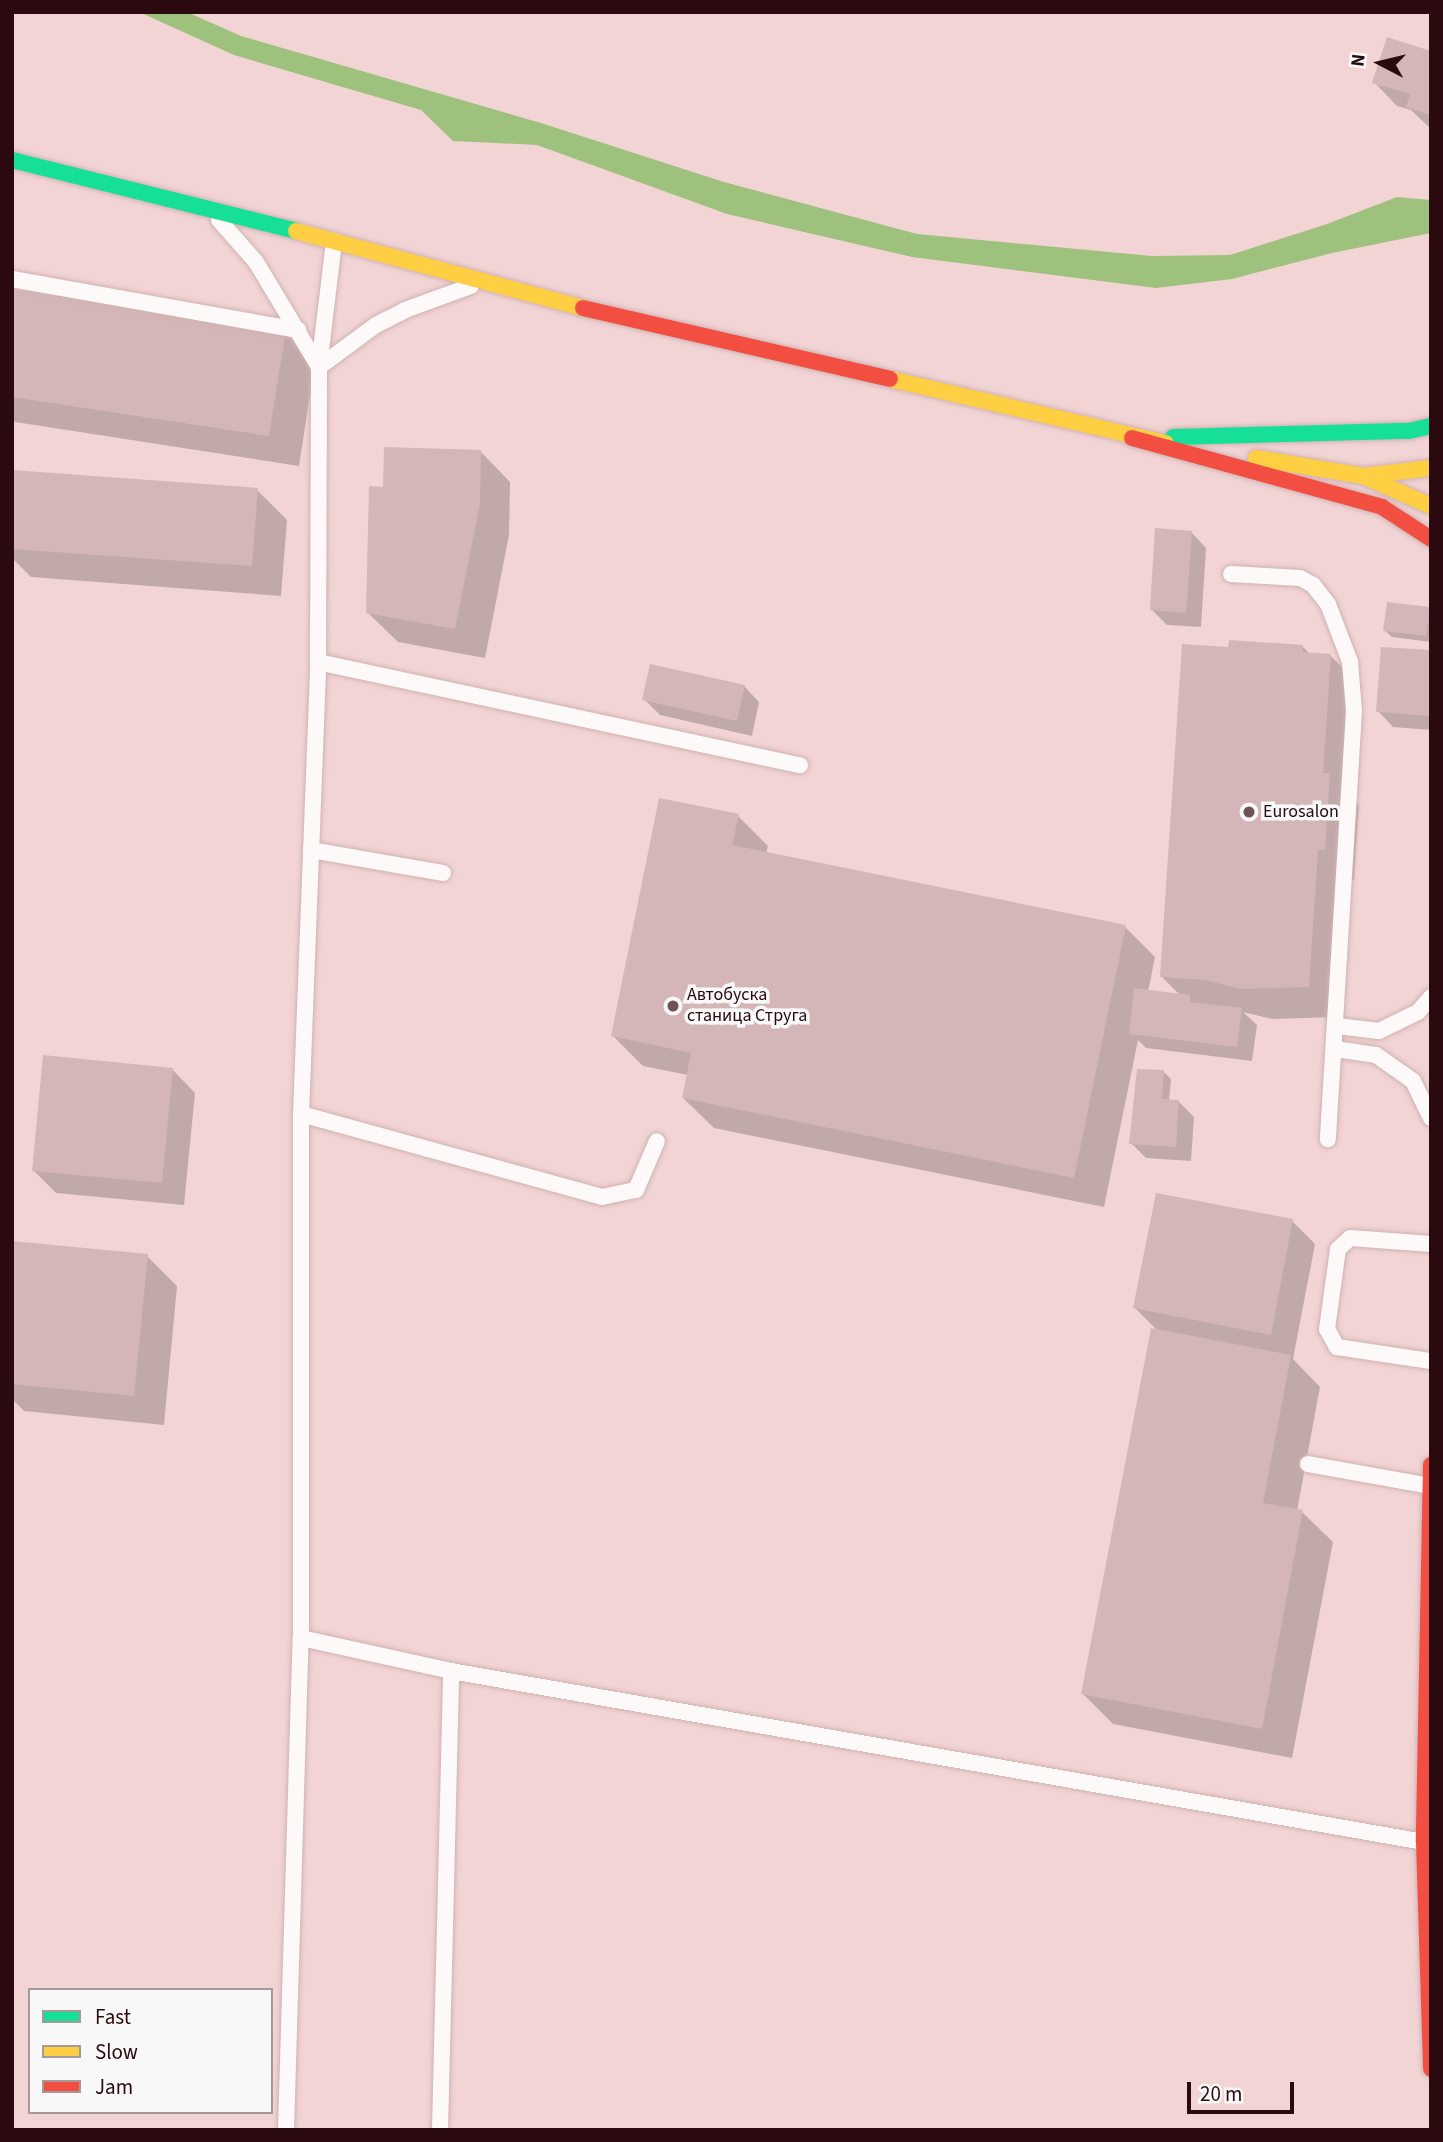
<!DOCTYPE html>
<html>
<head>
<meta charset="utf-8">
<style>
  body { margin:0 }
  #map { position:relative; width:1443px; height:2142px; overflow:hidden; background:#f2d4d5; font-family:"Source Sans 3",sans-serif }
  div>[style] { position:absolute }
  .water>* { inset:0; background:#9ec27d }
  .shadow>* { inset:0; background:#0003 }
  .building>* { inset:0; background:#d4b6b8 }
  .roads { filter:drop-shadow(0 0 2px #d0b2b3) drop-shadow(0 0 2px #d0b2b3) }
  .lane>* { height:16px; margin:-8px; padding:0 8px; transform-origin:8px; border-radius:8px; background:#fdf9f9 }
  .fast>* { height:16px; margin:-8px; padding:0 8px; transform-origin:8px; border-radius:8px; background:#16e098 }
  .slow>* { height:16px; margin:-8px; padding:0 8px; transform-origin:8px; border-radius:8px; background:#ffcf43 }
  .jam>* { height:16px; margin:-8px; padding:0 8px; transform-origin:8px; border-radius:8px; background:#f24e42 }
  .dots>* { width:19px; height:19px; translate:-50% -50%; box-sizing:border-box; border:4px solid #f8f8f8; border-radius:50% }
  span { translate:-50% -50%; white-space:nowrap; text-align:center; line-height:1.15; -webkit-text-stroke:7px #f8f8f8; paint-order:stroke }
  .poi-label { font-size:18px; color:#2a0a0e }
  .left { translate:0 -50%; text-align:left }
  .frame { position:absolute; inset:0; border:14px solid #2a0a0e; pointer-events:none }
  .legend { position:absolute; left:28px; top:1988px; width:245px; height:126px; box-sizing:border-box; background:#f8f8f8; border:2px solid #a6999a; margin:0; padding:9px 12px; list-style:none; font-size:21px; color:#2a0a0e }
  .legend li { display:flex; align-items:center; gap:14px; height:35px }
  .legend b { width:35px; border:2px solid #a6999a }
  .north { position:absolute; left:1345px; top:28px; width:70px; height:70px; -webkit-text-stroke:5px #f8f8f8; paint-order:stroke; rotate:277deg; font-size:19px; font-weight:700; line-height:28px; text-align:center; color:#2a0a0e }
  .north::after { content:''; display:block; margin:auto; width:24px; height:32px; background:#2a0a0e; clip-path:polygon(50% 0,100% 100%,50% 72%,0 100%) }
  .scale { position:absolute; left:1187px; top:2082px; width:107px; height:32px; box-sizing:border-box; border:4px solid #2a0a0e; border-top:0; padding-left:9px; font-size:21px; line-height:24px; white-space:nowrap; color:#2a0a0e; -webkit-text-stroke:5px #f8f8f8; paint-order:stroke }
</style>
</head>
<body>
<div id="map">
  <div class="water">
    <div style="clip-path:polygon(139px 12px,187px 12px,241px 36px,541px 123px,724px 182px,917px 234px,1152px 256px,1230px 255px,1327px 224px,1397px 197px,1431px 200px,1431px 233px,1332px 253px,1232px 279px,1156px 288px,912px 257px,727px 214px,537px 145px,453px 141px,421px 110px,234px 55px)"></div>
  </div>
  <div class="shadow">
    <div style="clip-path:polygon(1431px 52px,1431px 129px,1411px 110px,1397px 106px,1374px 82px)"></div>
    <div style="clip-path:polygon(12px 291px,285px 332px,315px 362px,299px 466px,15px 422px,12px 419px)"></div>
    <div style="clip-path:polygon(480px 451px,510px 482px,509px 535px,485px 658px,398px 642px,367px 612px,385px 488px)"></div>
    <div style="clip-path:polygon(12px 471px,257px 490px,287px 520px,281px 596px,31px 577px,12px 558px)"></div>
    <div style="clip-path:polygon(1191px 532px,1206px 548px,1201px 627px,1167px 625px,1151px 609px)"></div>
    <div style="clip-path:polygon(1430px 609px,1431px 642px,1392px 637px,1384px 630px)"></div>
    <div style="clip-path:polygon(1303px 647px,1310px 654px,1330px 655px,1361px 686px,1353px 799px,1359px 805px,1354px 880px,1348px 879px,1338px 1017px,1272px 1019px,1243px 1012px,1257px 1025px,1252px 1061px,1146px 1048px,1138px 1040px,1104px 1207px,714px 1128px,683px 1098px,688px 1075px,643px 1066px,613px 1036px,738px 816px,768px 846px,766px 854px,1125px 927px,1155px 957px,1148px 992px,1181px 996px,1161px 976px,1230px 649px)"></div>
    <div style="clip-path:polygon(1431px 652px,1431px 730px,1393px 727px,1378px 711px)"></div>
    <div style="clip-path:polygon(744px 686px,759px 702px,752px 736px,660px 715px,644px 699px)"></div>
    <div style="clip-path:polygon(172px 1069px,195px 1093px,184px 1205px,56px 1193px,33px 1170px)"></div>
    <div style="clip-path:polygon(1164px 1072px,1171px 1079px,1169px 1101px,1179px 1102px,1194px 1117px,1191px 1161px,1146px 1158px,1131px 1143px)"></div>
    <div style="clip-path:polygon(1292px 1221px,1315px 1244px,1293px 1359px,1320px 1387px,1297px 1511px,1302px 1512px,1333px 1542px,1292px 1758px,1113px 1724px,1083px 1694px,1159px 1332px,1135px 1308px)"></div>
    <div style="clip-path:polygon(12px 1243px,147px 1256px,177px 1286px,164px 1425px,24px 1411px,12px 1399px)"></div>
  </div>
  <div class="building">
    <div style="clip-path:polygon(1387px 37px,1431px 51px,1431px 115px,1406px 107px,1410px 94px,1372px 83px)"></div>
    <div style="clip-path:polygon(12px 289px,286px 330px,269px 436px,12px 397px)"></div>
    <div style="clip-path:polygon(384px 447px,481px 450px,480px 504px,455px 629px,366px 613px,369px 486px,383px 487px)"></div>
    <div style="clip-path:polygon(12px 470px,258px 488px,252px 566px,12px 549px)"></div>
    <div style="clip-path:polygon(1155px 528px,1192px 531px,1186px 613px,1150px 610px)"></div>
    <div style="clip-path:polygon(1387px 602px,1430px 607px,1426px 636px,1383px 631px)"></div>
    <div style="clip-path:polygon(1229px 640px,1303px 645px,1303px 652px,1331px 654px,1323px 773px,1330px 773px,1325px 850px,1318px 850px,1309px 987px,1241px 989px,1205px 980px,1160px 977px,1182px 644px,1228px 647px)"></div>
    <div style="clip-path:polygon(1381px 647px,1431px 650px,1431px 716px,1376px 712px)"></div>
    <div style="clip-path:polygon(650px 664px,745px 685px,737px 721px,642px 700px)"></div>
    <div style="clip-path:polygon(659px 798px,739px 814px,732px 845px,1126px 925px,1074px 1178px,682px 1098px,691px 1053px,611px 1036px)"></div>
    <div style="clip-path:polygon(1134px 988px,1190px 995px,1190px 1002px,1242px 1008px,1237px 1047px,1129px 1034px)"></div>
    <div style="clip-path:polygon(43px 1055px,173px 1068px,162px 1183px,32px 1171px)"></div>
    <div style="clip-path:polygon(1137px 1069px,1164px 1070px,1162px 1099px,1179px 1100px,1176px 1147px,1129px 1144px)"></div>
    <div style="clip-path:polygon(1156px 1193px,1293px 1219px,1271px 1335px,1133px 1308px)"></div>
    <div style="clip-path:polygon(12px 1241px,148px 1254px,134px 1396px,12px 1384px)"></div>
    <div style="clip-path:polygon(1151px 1328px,1291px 1355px,1263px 1503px,1303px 1510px,1262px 1729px,1081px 1694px)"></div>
  </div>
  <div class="roads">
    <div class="lane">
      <div style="left:219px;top:220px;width:56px;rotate:48.6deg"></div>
      <div style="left:256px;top:262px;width:122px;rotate:59deg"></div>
      <div style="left:319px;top:367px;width:71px;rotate:-36.4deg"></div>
      <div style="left:376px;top:325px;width:33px;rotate:-27deg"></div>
      <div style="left:405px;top:310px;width:70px;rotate:-20deg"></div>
      <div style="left:12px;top:279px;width:291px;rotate:10.1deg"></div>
      <div style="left:1231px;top:574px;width:69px;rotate:3.3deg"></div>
      <div style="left:1300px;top:578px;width:15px;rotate:28deg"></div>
      <div style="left:1313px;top:585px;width:24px;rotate:52deg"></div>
      <div style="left:1328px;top:604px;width:62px;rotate:69.2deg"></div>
      <div style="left:1350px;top:662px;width:49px;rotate:85.3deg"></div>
      <div style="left:1354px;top:711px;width:429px;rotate:93.5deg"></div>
      <div style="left:318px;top:662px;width:493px;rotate:12.1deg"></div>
      <div style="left:311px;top:850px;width:134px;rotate:9.9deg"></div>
      <div style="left:1337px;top:1026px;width:42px;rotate:6.8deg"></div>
      <div style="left:1379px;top:1031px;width:43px;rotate:-26deg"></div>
      <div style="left:1418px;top:1012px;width:20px;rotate:-49deg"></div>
      <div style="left:1335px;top:1049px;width:41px;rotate:8.3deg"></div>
      <div style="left:1376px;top:1055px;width:45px;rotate:35.1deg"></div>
      <div style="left:1413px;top:1081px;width:41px;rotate:64.1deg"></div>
      <div style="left:301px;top:1114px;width:312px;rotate:15.4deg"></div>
      <div style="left:602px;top:1197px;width:35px;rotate:-12deg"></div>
      <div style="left:636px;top:1190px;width:53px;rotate:-66.8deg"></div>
      <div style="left:1431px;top:1244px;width:81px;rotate:-175.8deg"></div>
      <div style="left:1350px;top:1238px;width:16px;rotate:137deg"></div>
      <div style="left:1338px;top:1249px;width:81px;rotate:97.8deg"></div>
      <div style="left:1327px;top:1329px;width:21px;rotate:61deg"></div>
      <div style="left:1337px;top:1347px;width:95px;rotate:8.5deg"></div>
      <div style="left:1308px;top:1464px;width:124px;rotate:10.2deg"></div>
      <div style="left:301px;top:1638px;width:154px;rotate:12.4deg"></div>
      <div style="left:451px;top:1671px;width:988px;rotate:9.97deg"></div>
      <div style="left:286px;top:2130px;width:492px;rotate:-88.3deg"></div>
      <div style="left:301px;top:1638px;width:524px;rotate:-90deg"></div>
      <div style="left:301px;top:1114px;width:452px;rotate:-87.8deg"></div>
      <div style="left:318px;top:662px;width:295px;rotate:-89.8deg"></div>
      <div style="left:319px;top:367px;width:127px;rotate:-83.2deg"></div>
      <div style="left:440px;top:2130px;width:459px;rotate:-88.6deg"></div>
    </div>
    <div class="fast">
      <div style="left:12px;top:160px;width:293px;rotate:14deg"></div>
      <div style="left:1173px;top:437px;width:236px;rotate:-1.5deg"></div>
      <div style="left:1409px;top:431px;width:23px;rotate:-13deg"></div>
    </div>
    <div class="slow">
      <div style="left:296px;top:231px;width:297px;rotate:15deg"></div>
      <div style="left:890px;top:379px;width:283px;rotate:13.1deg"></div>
      <div style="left:1256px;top:458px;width:109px;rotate:9.5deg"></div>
      <div style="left:1363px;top:476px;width:74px;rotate:23.8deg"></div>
      <div style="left:1363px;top:476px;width:68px;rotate:-6.7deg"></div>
    </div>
    <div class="jam">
      <div style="left:583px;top:308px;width:315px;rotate:13deg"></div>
      <div style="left:1132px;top:438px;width:259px;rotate:15.4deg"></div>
      <div style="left:1382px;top:507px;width:59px;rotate:33.1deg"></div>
      <div style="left:1431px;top:1465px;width:377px;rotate:91.1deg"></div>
      <div style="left:1424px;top:1842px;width:227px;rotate:88.2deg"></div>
    </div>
  </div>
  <div class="dots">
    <div style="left:1249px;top:812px;background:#705154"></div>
    <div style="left:673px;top:1006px;background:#705154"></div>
  </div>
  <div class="poi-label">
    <span class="left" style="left:1263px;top:812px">Eurosalon</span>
    <span class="left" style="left:687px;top:1006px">Автобуска<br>станица Струга</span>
  </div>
  <div class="frame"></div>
  <ul class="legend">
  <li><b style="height:9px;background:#16e098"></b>Fast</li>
  <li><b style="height:9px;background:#ffcf43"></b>Slow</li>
  <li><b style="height:9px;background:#f24e42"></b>Jam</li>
  </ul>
  <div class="north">N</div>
  <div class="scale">20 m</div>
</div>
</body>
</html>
